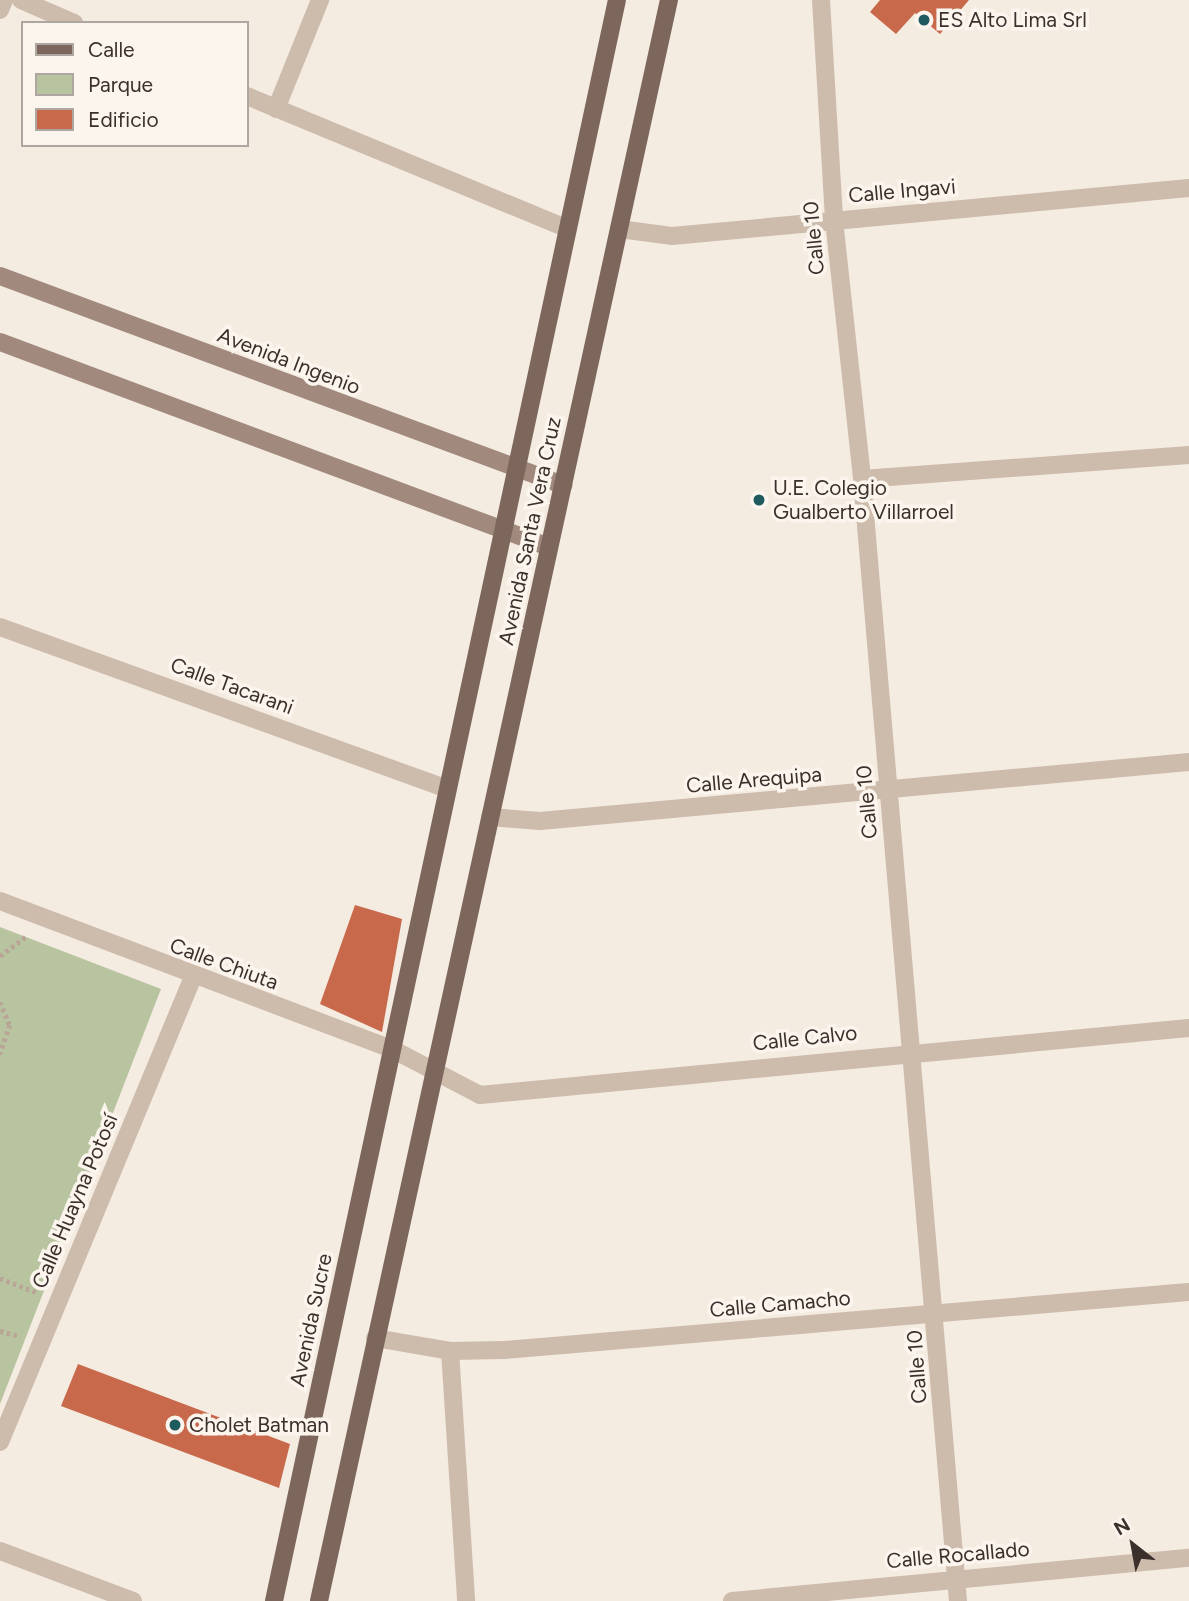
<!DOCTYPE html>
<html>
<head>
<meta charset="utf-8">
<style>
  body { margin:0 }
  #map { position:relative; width:1189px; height:1601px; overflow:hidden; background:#f4ebe1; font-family:Figtree,sans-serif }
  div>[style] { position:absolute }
  .green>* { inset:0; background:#b8c4a0 }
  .building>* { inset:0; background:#c8694b }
  .path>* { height:4.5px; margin-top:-2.25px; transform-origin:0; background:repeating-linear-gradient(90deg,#b9a596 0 3.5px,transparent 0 7px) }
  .street>* { height:18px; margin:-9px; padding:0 9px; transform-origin:9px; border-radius:9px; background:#cdbbac }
  .secondary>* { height:18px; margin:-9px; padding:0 9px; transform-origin:9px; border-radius:9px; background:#a18a7d }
  .primary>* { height:18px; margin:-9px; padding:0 9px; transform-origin:9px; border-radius:9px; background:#7d675c }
  .dots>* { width:19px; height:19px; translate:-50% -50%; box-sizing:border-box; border:4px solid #fbf5ee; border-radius:50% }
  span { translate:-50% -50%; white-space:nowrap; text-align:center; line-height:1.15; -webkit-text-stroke:7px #fbf5ee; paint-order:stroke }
  .poi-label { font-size:21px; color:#3b302b }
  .left { translate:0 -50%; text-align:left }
  .street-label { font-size:21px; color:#3b302b }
  .legend { position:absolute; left:21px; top:21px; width:228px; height:126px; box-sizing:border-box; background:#fbf5ee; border:2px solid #aea6a0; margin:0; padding:9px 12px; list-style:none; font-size:21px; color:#3b302b }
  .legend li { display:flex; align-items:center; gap:14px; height:35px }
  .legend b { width:35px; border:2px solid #aea6a0 }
  .north { position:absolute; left:1098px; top:1510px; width:70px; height:70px; -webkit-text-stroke:5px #fbf5ee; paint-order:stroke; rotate:329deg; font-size:19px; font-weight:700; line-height:28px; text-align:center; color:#3b302b }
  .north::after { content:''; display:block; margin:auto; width:24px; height:32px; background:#3b302b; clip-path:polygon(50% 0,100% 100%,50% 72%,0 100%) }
</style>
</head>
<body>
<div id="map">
  <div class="green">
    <div style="clip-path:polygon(0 927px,161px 989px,0 1404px)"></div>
  </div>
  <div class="building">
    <div style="clip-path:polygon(880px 0,969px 0,940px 34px,915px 13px,896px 34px,870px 12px)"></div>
    <div style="clip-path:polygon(355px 905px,402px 919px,382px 1032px,320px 1004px)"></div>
    <div style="clip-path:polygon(78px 1364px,290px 1444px,279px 1488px,61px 1406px)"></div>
  </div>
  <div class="path">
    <div style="left:0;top:956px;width:34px;rotate:-37deg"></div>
    <div style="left:0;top:1002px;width:25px;rotate:67deg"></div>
    <div style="left:10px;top:1025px;width:31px;rotate:109deg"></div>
    <div style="left:0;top:1278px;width:41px;rotate:21.5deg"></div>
    <div style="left:0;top:1331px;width:21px;rotate:14deg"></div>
  </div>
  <div class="street">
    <div style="left:21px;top:0;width:58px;rotate:23.5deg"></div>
    <div style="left:821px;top:0;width:220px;rotate:86.6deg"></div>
    <div style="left:834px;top:220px;width:261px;rotate:83.8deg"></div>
    <div style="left:862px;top:479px;width:1126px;rotate:85.11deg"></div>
    <div style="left:0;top:10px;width:11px;rotate:-68deg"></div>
    <div style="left:247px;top:96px;width:347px;rotate:22.5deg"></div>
    <div style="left:276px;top:109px;width:118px;rotate:-68deg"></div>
    <div style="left:619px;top:229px;width:53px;rotate:7.5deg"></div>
    <div style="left:672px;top:236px;width:519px;rotate:-5.3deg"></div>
    <div style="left:862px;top:479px;width:328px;rotate:-4.2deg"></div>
    <div style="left:0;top:627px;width:476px;rotate:19.9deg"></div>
    <div style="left:490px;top:817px;width:50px;rotate:4.6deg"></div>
    <div style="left:540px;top:821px;width:652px;rotate:-5.19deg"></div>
    <div style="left:0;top:901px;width:419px;rotate:20.7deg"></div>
    <div style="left:392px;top:1049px;width:99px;rotate:27.6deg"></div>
    <div style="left:480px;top:1095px;width:712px;rotate:-5.4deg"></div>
    <div style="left:375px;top:1338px;width:76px;rotate:9.8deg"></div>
    <div style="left:450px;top:1351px;width:54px;rotate:-1.1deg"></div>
    <div style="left:504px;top:1350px;width:687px;rotate:-4.84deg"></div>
    <div style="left:450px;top:1351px;width:251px;rotate:86.3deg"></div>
    <div style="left:0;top:1442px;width:503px;rotate:-67.46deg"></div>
    <div style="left:0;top:1551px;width:142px;rotate:20.6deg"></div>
    <div style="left:732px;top:1601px;width:459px;rotate:-5.4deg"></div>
  </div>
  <div class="secondary">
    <div style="left:0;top:276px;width:601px;rotate:20.37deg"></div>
    <div style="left:0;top:342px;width:586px;rotate:20.48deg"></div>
  </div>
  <div class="primary">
    <div style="left:274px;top:1601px;width:1637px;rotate:-77.91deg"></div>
    <div style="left:319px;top:1601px;width:1639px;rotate:-77.67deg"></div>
  </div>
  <div class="dots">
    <div style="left:924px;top:20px;background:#1f5a5e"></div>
    <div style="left:759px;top:500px;background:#1f5a5e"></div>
    <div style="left:175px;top:1425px;background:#1f5a5e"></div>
  </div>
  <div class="poi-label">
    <span class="left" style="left:938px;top:20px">ES Alto Lima Srl</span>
    <span class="left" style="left:773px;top:500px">U.E. Colegio<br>Gualberto Villarroel</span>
    <span class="left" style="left:189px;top:1425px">Cholet Batman</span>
  </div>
  <div class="street-label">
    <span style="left:902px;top:191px;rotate:-5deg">Calle Ingavi</span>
    <span style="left:814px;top:238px;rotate:-95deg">Calle 10</span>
    <span style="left:289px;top:361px;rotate:21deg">Avenida Ingenio</span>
    <span style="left:530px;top:531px;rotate:-78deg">Avenida Santa Vera Cruz</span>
    <span style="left:232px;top:686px;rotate:20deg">Calle Tacarani</span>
    <span style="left:754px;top:780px;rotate:-5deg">Calle Arequipa</span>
    <span style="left:867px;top:802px;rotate:-95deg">Calle 10</span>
    <span style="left:224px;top:964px;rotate:20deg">Calle Chiuta</span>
    <span style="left:805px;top:1038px;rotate:-6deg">Calle Calvo</span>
    <span style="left:75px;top:1201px;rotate:-67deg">Calle Huayna Potosí</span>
    <span style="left:780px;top:1304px;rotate:-5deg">Calle Camacho</span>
    <span style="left:311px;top:1320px;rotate:-78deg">Avenida Sucre</span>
    <span style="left:917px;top:1367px;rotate:-94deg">Calle 10</span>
    <span style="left:958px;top:1555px;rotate:-5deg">Calle Rocallado</span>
  </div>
  <ul class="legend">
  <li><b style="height:9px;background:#7d675c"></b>Calle</li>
  <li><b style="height:19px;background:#b8c4a0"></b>Parque</li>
  <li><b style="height:19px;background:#c8694b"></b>Edificio</li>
  </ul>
  <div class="north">N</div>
</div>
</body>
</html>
